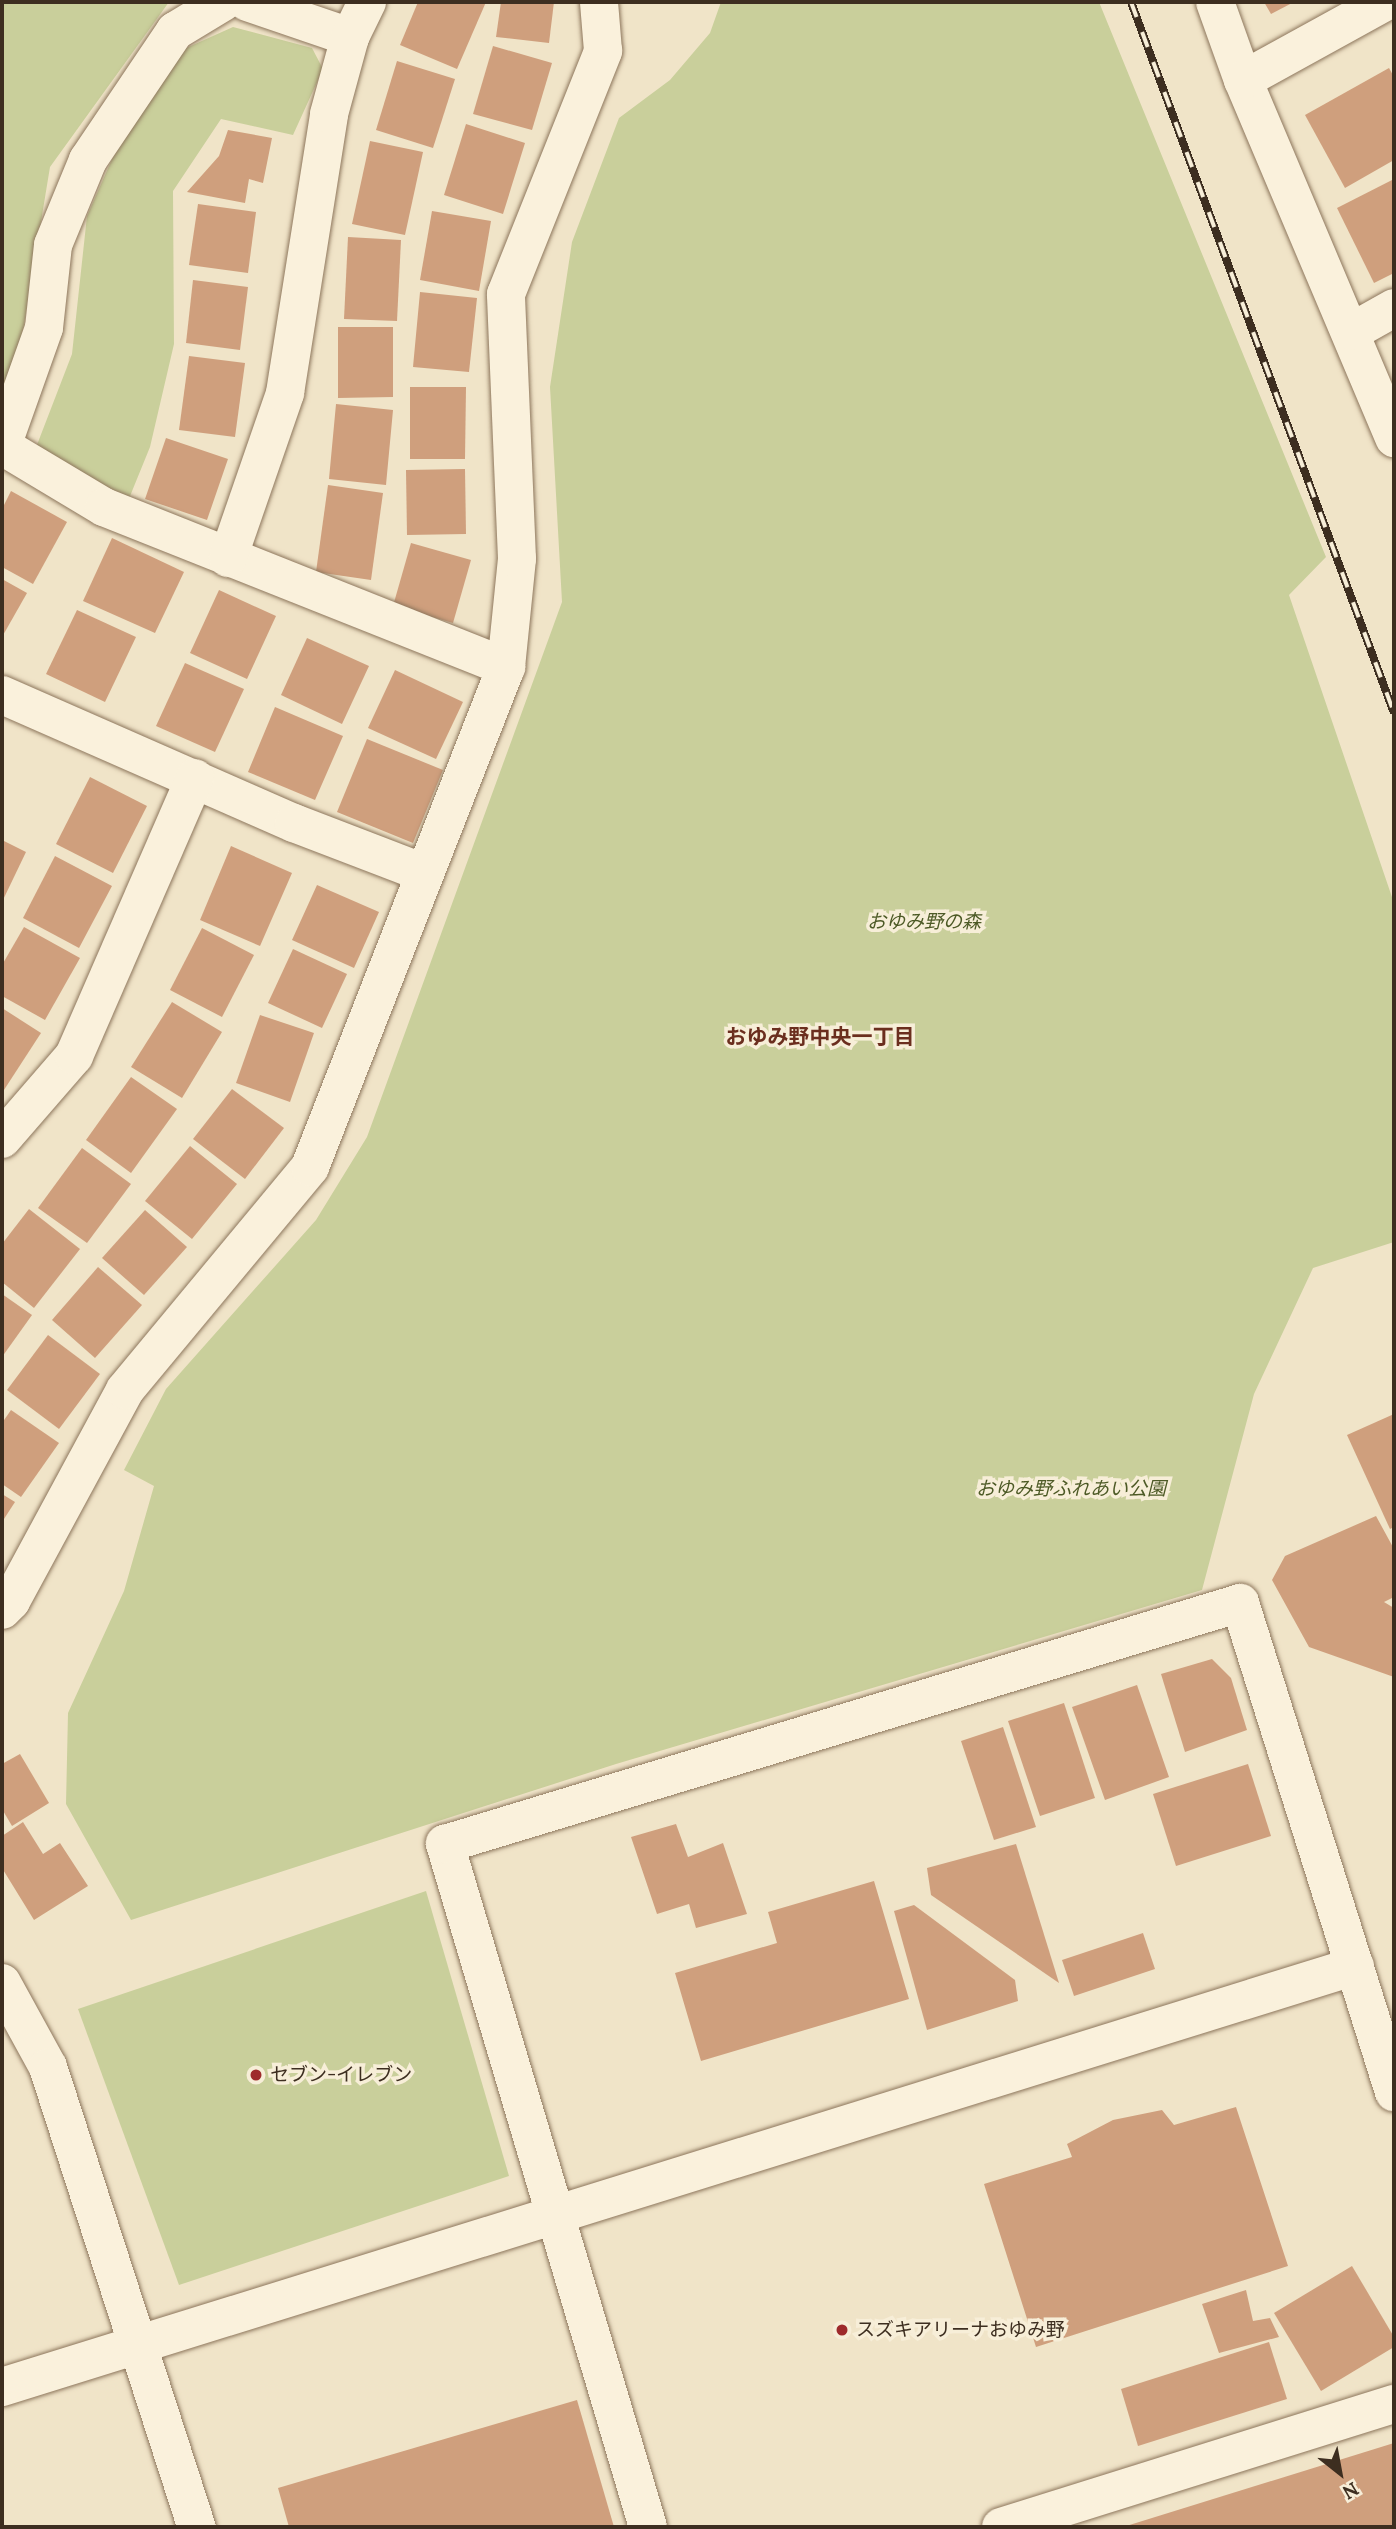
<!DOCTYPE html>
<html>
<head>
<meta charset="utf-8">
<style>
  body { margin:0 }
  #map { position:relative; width:1396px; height:2529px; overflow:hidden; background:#f0e4c8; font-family:Lora,"Noto Sans JP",serif }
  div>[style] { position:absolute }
  .green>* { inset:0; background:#c9cf9b }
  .building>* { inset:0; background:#cf9f7d }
  .roads { filter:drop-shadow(0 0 2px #8d765c) drop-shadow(0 0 2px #8d765c) }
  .street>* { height:38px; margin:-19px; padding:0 19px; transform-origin:19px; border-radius:19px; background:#faf1dc }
  .secondary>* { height:38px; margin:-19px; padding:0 19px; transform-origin:19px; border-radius:19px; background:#faf1dc }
  .rail>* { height:8px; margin-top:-4px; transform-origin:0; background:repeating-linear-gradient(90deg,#f7eed8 0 16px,#3d2e20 0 32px); box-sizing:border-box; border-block:2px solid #3d2e20 }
  .dots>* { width:19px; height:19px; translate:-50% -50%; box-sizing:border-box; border:4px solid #f7eed8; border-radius:50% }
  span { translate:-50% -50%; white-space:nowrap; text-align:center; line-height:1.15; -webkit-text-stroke:7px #f7eed8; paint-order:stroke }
  .park-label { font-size:19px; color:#4d5a26; font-style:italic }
  .poi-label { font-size:19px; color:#3d2e20 }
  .left { translate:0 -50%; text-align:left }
  .neighbourhood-label { font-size:21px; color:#6b2e1e; font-weight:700 }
  .frame { position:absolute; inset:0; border:4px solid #3d2e20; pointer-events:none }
  .north { position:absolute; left:1305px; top:2438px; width:70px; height:70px; -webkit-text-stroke:5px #f7eed8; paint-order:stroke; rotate:149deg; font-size:19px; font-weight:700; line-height:28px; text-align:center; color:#3d2e20 }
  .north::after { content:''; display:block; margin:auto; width:24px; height:32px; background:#3d2e20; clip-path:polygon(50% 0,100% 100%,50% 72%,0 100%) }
</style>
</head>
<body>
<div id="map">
  <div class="green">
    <div style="clip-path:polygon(2px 2px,169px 2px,50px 167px,22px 337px,2px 410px)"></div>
    <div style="clip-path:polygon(721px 2px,1099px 2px,1326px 557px,1289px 595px,1394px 903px,1394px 1242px,1313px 1268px,1254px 1394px,1202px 1590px,616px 1764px,131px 1920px,66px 1804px,68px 1713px,124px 1591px,154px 1486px,124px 1470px,166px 1389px,316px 1220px,367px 1137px,562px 602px,550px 387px,572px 242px,619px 118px,670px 80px,710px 33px)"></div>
    <div style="clip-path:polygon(233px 27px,312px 48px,323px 69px,293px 135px,221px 119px,173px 191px,174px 344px,150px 447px,128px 501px,35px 450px,72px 354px,87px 216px,113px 157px,184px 49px)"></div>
    <div style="clip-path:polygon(426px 1891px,509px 2176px,179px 2285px,78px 2009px)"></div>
  </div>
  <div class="building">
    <div style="clip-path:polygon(418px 2px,486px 2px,457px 69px,400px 45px)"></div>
    <div style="clip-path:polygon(501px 2px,554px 2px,549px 43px,496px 37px)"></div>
    <div style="clip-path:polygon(1264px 2px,1294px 2px,1271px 14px)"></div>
    <div style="clip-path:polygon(493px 46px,552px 63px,532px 130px,473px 114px)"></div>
    <div style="clip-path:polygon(397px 61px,455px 79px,433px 148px,376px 130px)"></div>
    <div style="clip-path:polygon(1389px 68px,1394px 77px,1394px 160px,1345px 188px,1305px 115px)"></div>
    <div style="clip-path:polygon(466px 124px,525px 143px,503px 214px,444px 195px)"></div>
    <div style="clip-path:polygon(228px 130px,272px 138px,263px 183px,249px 179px,245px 203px,187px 192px,219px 156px)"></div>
    <div style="clip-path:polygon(370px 141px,423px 152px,405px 235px,352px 224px)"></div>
    <div style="clip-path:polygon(1394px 179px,1394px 273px,1374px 283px,1337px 208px)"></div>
    <div style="clip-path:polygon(198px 204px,256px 212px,248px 273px,189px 265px)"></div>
    <div style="clip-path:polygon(432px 211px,491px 221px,479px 291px,420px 280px)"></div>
    <div style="clip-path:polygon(348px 237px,401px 240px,397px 321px,344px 319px)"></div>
    <div style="clip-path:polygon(193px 280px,248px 287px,240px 350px,186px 343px)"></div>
    <div style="clip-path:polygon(420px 292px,477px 298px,469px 372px,413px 367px)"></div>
    <div style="clip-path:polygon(338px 327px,393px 327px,393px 397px,338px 398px)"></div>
    <div style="clip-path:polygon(189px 356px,245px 363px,235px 437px,179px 430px)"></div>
    <div style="clip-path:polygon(410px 387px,466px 387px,465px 459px,410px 459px)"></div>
    <div style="clip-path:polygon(336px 404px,393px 410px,386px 485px,329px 479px)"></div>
    <div style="clip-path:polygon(166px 438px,228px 459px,207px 520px,145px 499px)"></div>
    <div style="clip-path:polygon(465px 469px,466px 534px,407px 535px,406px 470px)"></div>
    <div style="clip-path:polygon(328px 485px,383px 493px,371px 580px,316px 572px)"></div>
    <div style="clip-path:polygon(11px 491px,67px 522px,33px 584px,2px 567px,2px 509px)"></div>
    <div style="clip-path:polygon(112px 538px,184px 572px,155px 633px,83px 601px)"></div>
    <div style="clip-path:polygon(411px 543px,471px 560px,453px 623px,393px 606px)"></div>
    <div style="clip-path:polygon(2px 579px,27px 593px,2px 637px)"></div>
    <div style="clip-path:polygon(219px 590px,276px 616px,247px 679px,190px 653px)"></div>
    <div style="clip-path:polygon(77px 610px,136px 637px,105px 702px,46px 674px)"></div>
    <div style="clip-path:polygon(307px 638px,369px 666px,342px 724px,281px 695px)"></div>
    <div style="clip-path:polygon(185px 663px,244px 689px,215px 752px,156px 726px)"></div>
    <div style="clip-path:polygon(395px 670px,463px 702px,436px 759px,368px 728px)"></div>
    <div style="clip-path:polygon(275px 707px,343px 736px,315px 800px,248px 772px)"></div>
    <div style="clip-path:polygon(367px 739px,443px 770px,413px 843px,337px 812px)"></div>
    <div style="clip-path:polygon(90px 777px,147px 806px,113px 873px,56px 844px)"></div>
    <div style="clip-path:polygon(2px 840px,26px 852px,2px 902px)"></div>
    <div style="clip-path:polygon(231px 846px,292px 873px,260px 946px,200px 920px)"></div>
    <div style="clip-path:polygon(55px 856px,112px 886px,79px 948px,23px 918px)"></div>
    <div style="clip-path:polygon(317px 885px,379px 912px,354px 968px,292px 940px)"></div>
    <div style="clip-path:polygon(24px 927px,80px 958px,45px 1020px,2px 996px,2px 965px)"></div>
    <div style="clip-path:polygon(202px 928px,254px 955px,222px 1017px,170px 990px)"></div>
    <div style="clip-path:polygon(293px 949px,347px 974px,322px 1028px,268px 1003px)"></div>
    <div style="clip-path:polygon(172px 1002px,222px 1032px,182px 1098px,131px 1067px)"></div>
    <div style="clip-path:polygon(2px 1008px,41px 1033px,2px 1093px)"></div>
    <div style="clip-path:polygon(260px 1015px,314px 1033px,290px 1102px,236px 1083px)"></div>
    <div style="clip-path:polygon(131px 1077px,177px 1109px,131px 1173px,86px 1140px)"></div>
    <div style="clip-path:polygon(232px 1089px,284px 1128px,245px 1179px,193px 1139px)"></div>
    <div style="clip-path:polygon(190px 1146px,237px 1184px,192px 1239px,145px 1201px)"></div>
    <div style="clip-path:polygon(82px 1148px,131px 1184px,87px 1243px,38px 1208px)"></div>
    <div style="clip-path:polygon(29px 1209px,80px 1249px,34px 1308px,2px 1282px,2px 1244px)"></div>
    <div style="clip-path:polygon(145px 1210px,187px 1247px,144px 1295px,102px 1258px)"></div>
    <div style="clip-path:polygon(98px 1267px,142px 1305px,95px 1358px,52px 1320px)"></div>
    <div style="clip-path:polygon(2px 1294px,32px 1315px,2px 1357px)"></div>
    <div style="clip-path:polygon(48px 1335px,100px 1374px,59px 1429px,7px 1390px)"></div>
    <div style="clip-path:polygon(11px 1410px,59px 1443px,21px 1497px,2px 1484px,2px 1423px)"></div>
    <div style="clip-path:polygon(1394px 1414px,1394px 1527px,1390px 1529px,1347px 1435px)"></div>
    <div style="clip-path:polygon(2px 1494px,15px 1502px,2px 1522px)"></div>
    <div style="clip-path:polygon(1376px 1516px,1394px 1549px,1394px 1597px,1384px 1602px,1394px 1608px,1394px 1677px,1309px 1647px,1272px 1580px,1285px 1556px)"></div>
    <div style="clip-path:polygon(1212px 1659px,1231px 1678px,1247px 1730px,1185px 1752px,1161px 1674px)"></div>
    <div style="clip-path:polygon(1137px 1685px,1169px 1777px,1105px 1800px,1072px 1707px)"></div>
    <div style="clip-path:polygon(1064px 1703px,1095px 1798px,1040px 1816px,1008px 1721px)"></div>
    <div style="clip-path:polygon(1003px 1727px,1036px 1827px,994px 1840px,961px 1741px)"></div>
    <div style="clip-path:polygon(20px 1754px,49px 1803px,12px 1826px,2px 1809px,2px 1764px)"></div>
    <div style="clip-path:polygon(1248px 1764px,1271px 1836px,1176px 1866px,1153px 1794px)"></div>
    <div style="clip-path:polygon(23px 1822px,43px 1854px,60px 1843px,88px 1886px,34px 1920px,2px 1868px,2px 1836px)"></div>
    <div style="clip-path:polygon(676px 1824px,688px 1857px,723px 1843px,747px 1914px,696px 1928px,689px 1904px,657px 1914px,631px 1837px)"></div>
    <div style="clip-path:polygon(1016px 1844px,1059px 1983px,931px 1895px,927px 1868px)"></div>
    <div style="clip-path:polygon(874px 1881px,909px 1999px,701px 2061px,675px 1973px,777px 1943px,768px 1912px)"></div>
    <div style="clip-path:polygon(914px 1905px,1015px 1980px,1018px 2001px,927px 2030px,894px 1911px)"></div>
    <div style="clip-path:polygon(1143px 1933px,1155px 1969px,1074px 1996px,1062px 1960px)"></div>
    <div style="clip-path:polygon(1236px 2107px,1288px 2266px,1036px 2347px,984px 2184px,1072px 2157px,1067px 2144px,1113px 2120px,1162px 2110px,1174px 2125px)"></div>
    <div style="clip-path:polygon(1352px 2266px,1394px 2337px,1394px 2347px,1321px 2391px,1274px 2313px)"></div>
    <div style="clip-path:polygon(1246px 2290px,1253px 2321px,1270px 2318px,1279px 2337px,1219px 2353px,1202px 2304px)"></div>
    <div style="clip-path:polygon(1269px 2342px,1287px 2399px,1138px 2446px,1121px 2389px)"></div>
    <div style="clip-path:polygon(577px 2400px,614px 2527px,289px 2527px,278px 2488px)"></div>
    <div style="clip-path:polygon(1394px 2443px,1394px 2527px,1123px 2527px)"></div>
  </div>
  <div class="roads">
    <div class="street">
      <div style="left:223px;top:2px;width:56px;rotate:148.9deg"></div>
      <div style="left:175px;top:31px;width:156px;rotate:124deg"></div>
      <div style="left:88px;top:160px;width:92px;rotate:112.4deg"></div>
      <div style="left:53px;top:245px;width:83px;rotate:96.2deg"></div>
      <div style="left:44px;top:328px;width:125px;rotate:109.6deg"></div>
      <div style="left:2px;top:446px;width:119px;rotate:30.9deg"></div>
      <div style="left:104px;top:507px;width:433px;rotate:21.7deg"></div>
      <div style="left:247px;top:2px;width:109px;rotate:18.8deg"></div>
      <div style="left:1215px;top:2px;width:83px;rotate:70.3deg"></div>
      <div style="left:1243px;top:80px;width:389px;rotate:67.1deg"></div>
      <div style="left:1243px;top:80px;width:162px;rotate:-28.8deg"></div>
      <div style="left:1353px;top:331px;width:47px;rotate:-29.3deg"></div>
      <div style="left:228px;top:558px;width:175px;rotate:-70.9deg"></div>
      <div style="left:285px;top:393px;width:282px;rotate:-81deg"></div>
      <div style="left:329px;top:114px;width:80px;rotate:-74.7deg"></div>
      <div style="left:350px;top:37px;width:39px;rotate:-64deg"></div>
      <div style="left:2px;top:695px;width:319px;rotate:23.7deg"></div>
      <div style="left:294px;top:823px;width:139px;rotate:21deg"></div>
      <div style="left:2px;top:1139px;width:110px;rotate:-49.1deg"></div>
      <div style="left:74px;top:1056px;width:303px;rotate:-66.5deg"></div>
      <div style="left:2px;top:1610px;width:13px;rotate:-45deg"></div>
      <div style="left:11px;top:1601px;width:240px;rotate:-61.6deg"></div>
      <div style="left:125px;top:1390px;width:290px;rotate:-50.3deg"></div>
      <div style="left:310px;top:1167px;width:537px;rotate:-68.59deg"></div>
      <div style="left:506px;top:667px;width:109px;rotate:-84.2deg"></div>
      <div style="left:517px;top:559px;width:265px;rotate:-92.4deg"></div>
      <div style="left:506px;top:294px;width:262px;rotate:-68.2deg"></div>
      <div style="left:603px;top:51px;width:49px;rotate:-94.7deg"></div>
      <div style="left:2px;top:2387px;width:1417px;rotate:-17.28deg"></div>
      <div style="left:648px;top:2527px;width:713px;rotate:-106.55deg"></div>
      <div style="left:445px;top:1844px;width:831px;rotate:-16.86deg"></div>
      <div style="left:1240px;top:1603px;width:513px;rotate:72.52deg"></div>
      <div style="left:1001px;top:2527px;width:412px;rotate:-17.4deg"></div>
    </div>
    <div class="secondary">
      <div style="left:2px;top:1983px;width:96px;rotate:61.3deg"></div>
      <div style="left:48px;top:2067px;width:484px;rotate:72.1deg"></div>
    </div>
  </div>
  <div class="rail">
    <div style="left:1131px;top:2px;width:758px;rotate:69.7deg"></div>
  </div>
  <div class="dots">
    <div style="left:256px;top:2075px;background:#9e2a2b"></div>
    <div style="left:842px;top:2330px;background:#9e2a2b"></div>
  </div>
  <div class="park-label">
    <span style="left:924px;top:922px">おゆみ野の森</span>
    <span style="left:1071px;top:1489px">おゆみ野ふれあい公園</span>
  </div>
  <div class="poi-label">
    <span class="left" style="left:270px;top:2075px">セブン-イレブン</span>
    <span class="left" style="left:856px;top:2330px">スズキアリーナおゆみ野</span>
  </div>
  <div class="neighbourhood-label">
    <span style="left:820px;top:1037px">おゆみ野中央一丁目</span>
  </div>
  <div class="frame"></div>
  <div class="north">N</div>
</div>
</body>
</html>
